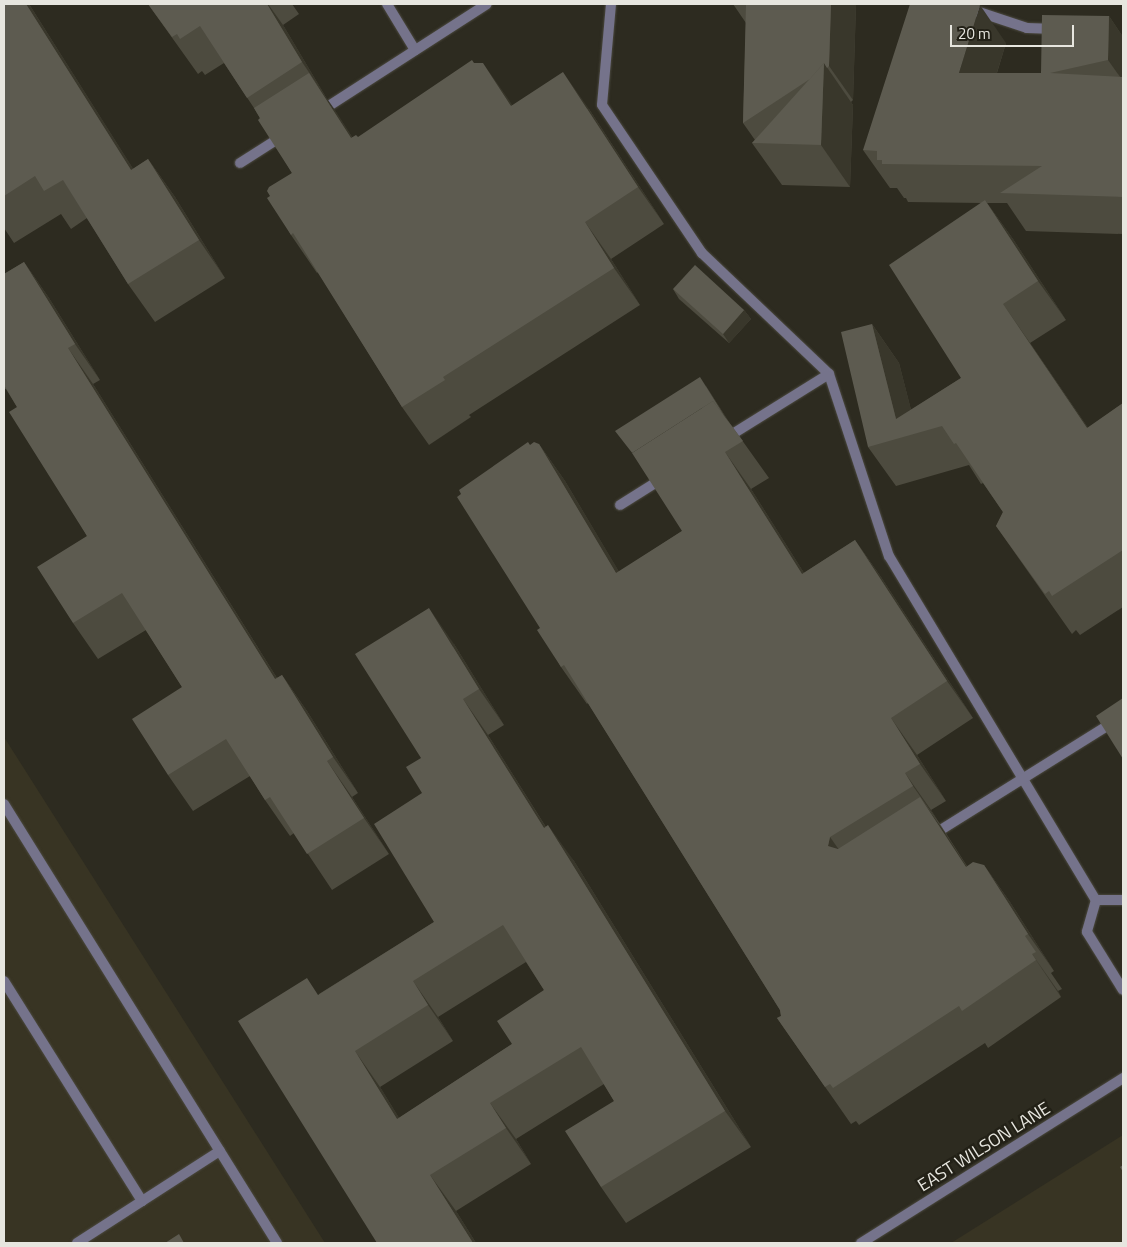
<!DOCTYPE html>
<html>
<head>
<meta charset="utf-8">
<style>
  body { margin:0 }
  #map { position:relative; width:1127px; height:1247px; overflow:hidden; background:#2d2b20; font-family:"Titillium Web",sans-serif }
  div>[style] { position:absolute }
  .built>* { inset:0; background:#383423 }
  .roads { filter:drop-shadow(0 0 1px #4b493f) drop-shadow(0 0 1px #4b493f) }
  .lane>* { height:10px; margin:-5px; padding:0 5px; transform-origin:5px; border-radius:5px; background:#75738b }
  .street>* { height:10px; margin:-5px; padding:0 5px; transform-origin:5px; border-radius:5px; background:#75738b }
  .wall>* { inset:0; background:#4d4b3f }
  .shaded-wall>* { inset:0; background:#39372b }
  .building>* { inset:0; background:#5d5b50 }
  span { translate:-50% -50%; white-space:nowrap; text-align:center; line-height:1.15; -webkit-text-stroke:4.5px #232117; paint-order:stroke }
  .street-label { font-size:18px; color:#e7e6df }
  .frame { position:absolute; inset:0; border:5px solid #e7e6df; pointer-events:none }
  .scale { position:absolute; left:950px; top:25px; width:124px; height:22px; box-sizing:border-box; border:2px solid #e7e6df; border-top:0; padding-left:6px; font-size:15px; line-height:18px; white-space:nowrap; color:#e7e6df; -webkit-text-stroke:4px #232117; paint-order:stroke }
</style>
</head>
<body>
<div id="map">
  <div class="built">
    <div style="clip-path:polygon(4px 737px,325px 1243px,4px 1243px)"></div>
    <div style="clip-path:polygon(1123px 1135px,1123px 1243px,951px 1243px)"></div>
  </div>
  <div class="roads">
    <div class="lane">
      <div style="left:387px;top:4px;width:54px;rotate:58.7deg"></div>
      <div style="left:611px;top:4px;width:101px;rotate:95.1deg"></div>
      <div style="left:602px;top:105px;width:179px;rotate:56deg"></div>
      <div style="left:702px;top:253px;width:175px;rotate:43.6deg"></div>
      <div style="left:829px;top:374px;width:192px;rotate:71.8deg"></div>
      <div style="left:889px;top:556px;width:401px;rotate:59deg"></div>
      <div style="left:955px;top:4px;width:76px;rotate:18.4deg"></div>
      <div style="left:1027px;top:28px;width:28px;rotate:2deg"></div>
      <div style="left:321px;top:111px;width:197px;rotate:-32.8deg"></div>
      <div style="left:240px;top:163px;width:52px;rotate:-32.5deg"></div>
      <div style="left:726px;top:438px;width:121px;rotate:-31.9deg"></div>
      <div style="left:620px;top:505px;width:51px;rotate:-32.1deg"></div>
      <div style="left:4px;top:804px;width:517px;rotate:58.12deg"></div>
      <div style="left:931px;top:836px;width:226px;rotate:-32deg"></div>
      <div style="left:1123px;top:900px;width:27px;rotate:180deg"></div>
      <div style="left:1096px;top:900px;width:33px;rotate:106deg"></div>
      <div style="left:1087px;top:932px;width:68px;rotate:58.2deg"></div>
      <div style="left:4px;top:981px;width:260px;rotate:57.9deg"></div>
      <div style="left:77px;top:1243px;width:170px;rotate:-32.8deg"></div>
    </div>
    <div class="street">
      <div style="left:861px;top:1243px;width:310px;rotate:-32.2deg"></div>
    </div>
  </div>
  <div class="wall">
    <div style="clip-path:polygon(4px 4px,29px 4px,133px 169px,148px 159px,175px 197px,225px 278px,155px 322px,128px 284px,87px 218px,71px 229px,61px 214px,14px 243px,4px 228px)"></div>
    <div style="clip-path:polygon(148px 4px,292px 4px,299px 14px,283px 25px,327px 99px,352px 137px,358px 137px,512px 105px,589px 109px,664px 224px,611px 259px,640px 305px,469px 415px,471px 417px,429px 445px,402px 407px,318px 272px,317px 273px,291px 235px,270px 196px,292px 173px,254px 108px,224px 63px,205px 75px,202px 71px,198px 74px)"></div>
    <div style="clip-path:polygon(733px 4px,856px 4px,853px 100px,851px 102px,853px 105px,850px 187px,782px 185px,752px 143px,755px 140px,743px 123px,746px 23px)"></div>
    <div style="clip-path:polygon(1109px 16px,1123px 37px,1123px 234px,1026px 231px,1007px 203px,987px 203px,1013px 239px,1066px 320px,1030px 343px,1088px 428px,1123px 403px,1123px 607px,1080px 635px,1076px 630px,1072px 634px,996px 526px,1003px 512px,983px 483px,981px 484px,969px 465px,896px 486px,868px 447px,872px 324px,899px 363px,911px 410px,961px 378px,982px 203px,908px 202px,906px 198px,904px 198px,897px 188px,890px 188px,863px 150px,1006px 43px,997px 73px,1041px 73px)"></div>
    <div style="clip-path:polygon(24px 262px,49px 298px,100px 380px,93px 384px,277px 678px,282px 675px,307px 711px,358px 793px,352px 797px,389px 854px,332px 890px,294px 833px,290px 836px,265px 800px,250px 776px,193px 811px,168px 775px,182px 687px,146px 630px,98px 659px,73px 623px,87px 536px,17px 407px,6px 389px,4px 389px,4px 274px)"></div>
    <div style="clip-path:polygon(673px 289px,744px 310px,751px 319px,729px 343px,679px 299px)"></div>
    <div style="clip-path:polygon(706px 386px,729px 422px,769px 478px,751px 489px,804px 573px,855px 540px,881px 577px,973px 718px,917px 755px,946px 801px,931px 810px,967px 866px,984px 865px,1010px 902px,1054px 971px,1051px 973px,1062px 989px,1058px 991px,1061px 997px,988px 1048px,985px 1043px,859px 1125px,856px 1121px,851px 1124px,777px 1018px,781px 1016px,780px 1010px,588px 703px,587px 704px,561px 667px,540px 628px,530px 445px,539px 444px,565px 481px,619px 572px,682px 531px)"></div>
    <div style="clip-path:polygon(evenodd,454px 644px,504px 725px,488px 735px,546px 827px,574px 861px,751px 1147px,626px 1223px,601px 1187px,614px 1101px,604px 1084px,516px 1139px,531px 1164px,456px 1211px,476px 1243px,377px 1243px,319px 994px,434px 922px,422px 793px,421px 758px,454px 644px,526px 962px,544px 990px,512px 1044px,399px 1118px,380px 1087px,453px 1041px,438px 1017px,526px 962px)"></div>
  </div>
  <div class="shaded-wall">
    <div style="clip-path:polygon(26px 4px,29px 4px,158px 208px,131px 170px)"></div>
    <div style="clip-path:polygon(267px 4px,268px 4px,283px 25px,327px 99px,302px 62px)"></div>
    <div style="clip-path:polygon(831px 4px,856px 4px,853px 100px,829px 66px)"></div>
    <div style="clip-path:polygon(980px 5px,1006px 43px,985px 111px,959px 73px)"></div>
    <div style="clip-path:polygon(1109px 16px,1123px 37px,1123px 81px,1108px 60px)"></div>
    <div style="clip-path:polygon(483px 63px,509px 100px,537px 143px,511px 106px)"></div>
    <div style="clip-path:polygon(824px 63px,853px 105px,850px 187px,821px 145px)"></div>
    <div style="clip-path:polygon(563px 72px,589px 109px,664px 224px,638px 187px)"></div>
    <div style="clip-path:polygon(309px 73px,335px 110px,377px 176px,351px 138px)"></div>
    <div style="clip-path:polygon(148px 159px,175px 197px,225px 278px,199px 240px)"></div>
    <div style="clip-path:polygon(985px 200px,1013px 239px,1066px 320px,1038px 281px)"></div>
    <div style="clip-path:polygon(585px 222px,611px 259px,640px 305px,614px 268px)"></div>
    <div style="clip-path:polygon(24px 262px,49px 298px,100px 380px,75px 344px)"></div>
    <div style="clip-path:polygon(1003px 304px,1030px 343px,1115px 467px,1087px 428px)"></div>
    <div style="clip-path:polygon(744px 310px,751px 319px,729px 343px,723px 334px)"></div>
    <div style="clip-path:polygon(872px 324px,899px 363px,917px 433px,896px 419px)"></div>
    <div style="clip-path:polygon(68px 348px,93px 384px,300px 715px,275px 679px)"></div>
    <div style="clip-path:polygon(700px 377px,706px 386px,732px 427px,725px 418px)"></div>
    <div style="clip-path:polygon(539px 444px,565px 481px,642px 610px,616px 573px)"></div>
    <div style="clip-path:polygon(725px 452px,751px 489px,828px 611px,802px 574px)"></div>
    <div style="clip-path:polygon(855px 540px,881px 577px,973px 718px,947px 681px)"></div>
    <div style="clip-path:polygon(429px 608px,454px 644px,504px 725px,479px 689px)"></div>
    <div style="clip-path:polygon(282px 675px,307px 711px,358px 793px,333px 757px)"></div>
    <div style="clip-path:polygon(463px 699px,488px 735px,569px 864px,544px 828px)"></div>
    <div style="clip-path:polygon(891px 718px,917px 755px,946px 801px,920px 764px)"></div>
    <div style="clip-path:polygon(327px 761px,352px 797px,389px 854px,364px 818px)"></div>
    <div style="clip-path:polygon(905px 773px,931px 810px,939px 823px,913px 786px)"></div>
    <div style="clip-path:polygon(920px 797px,946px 834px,991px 904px,966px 867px)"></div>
    <div style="clip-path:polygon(548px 825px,574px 861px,751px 1147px,725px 1111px)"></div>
    <div style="clip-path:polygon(830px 837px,856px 874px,828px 846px)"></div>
    <div style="clip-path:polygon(984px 865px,1010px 902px,1054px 971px,1028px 934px)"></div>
    <div style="clip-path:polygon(1032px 954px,1058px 991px,1061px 997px,1036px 960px)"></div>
    <div style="clip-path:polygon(413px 981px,438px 1017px,453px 1041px,428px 1005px)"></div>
    <div style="clip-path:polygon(355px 1051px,380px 1087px,422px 1155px,397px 1119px)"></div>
    <div style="clip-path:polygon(490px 1103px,516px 1139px,531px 1164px,506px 1128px)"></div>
    <div style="clip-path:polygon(430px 1175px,456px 1211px,476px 1243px,473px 1243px)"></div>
  </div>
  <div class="building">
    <div style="clip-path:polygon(4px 4px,26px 4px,131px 170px,148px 159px,199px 240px,128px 284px,63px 180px,44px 191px,35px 176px,4px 196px)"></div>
    <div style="clip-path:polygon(148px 4px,267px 4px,302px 62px,247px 98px,200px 26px,180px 39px,177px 34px,172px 37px)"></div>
    <div style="clip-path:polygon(746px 4px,831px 4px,829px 66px,827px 68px,824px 63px,810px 79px,743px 123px)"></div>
    <div style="clip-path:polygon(910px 4px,975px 4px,980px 5px,959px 73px,1041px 73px,1042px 15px,1109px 16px,1108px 60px,1050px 73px,1123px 77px,1123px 197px,1000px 193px,1042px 166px,882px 164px,882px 160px,877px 160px,877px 151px,863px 150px)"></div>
    <div style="clip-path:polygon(472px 60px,474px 63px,483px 63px,511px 106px,563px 72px,638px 187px,585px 222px,614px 268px,443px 377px,445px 380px,402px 407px,293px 233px,291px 235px,267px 198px,270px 196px,267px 191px,269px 187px,292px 173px,258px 120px,260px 118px,254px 108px,309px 73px,351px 138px,356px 135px,358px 137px)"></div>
    <div style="clip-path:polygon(824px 63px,821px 145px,752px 143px)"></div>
    <div style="clip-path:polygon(985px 200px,1038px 281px,1003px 304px,1087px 428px,1123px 403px,1123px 550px,1052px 596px,1049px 591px,1045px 594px,996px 526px,1003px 512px,956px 443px,954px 444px,942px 426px,868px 447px,841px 332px,872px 324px,896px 419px,961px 378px,889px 265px)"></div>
    <div style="clip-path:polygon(24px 262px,75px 344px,68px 348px,275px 679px,282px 675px,333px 757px,327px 761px,364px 818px,307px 854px,270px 797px,265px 800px,226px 739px,168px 775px,132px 719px,182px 687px,122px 593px,73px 623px,37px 567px,87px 536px,9px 412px,17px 407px,4px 385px,4px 274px)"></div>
    <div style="clip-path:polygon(695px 265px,744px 310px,723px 334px,673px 289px)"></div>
    <div style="clip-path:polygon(700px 377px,725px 417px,713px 401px,632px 453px,633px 454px,615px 431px)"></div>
    <div style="clip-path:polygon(713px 401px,743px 441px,725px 452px,802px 574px,855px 540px,947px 681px,891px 718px,920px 764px,905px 773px,913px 786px,830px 837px,828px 846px,838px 849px,920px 797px,966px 867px,973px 862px,984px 865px,1028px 934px,1025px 936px,1036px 952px,1032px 954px,1036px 960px,962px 1011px,959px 1006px,833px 1088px,830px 1084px,825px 1087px,777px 1018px,781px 1016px,780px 1010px,564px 665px,561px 667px,537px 630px,540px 628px,457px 497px,461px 494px,459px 490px,528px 442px,530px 445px,534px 442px,539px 444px,616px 573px,682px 531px,632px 453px)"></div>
    <div style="clip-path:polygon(evenodd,429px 608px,479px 689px,463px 699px,544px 828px,548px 825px,725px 1111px,601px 1187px,565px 1131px,614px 1101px,581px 1047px,490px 1103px,506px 1128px,430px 1175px,473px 1243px,377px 1243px,238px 1021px,307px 978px,318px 995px,434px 922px,374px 824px,422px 793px,406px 767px,421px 758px,355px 654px,429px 608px,503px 925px,544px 990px,497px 1021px,512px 1044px,397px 1119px,355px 1051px,428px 1005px,413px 981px,503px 925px)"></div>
    <div style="clip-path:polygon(1123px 698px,1123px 759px,1096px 716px)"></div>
    <div style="clip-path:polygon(1123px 1165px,1123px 1172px,1120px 1167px)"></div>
    <div style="clip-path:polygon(179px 1234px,184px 1243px,165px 1243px)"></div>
  </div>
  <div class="street-label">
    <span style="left:984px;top:1147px;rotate:-32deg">EAST WILSON LANE</span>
  </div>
  <div class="frame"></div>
  <div class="scale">20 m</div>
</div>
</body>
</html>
